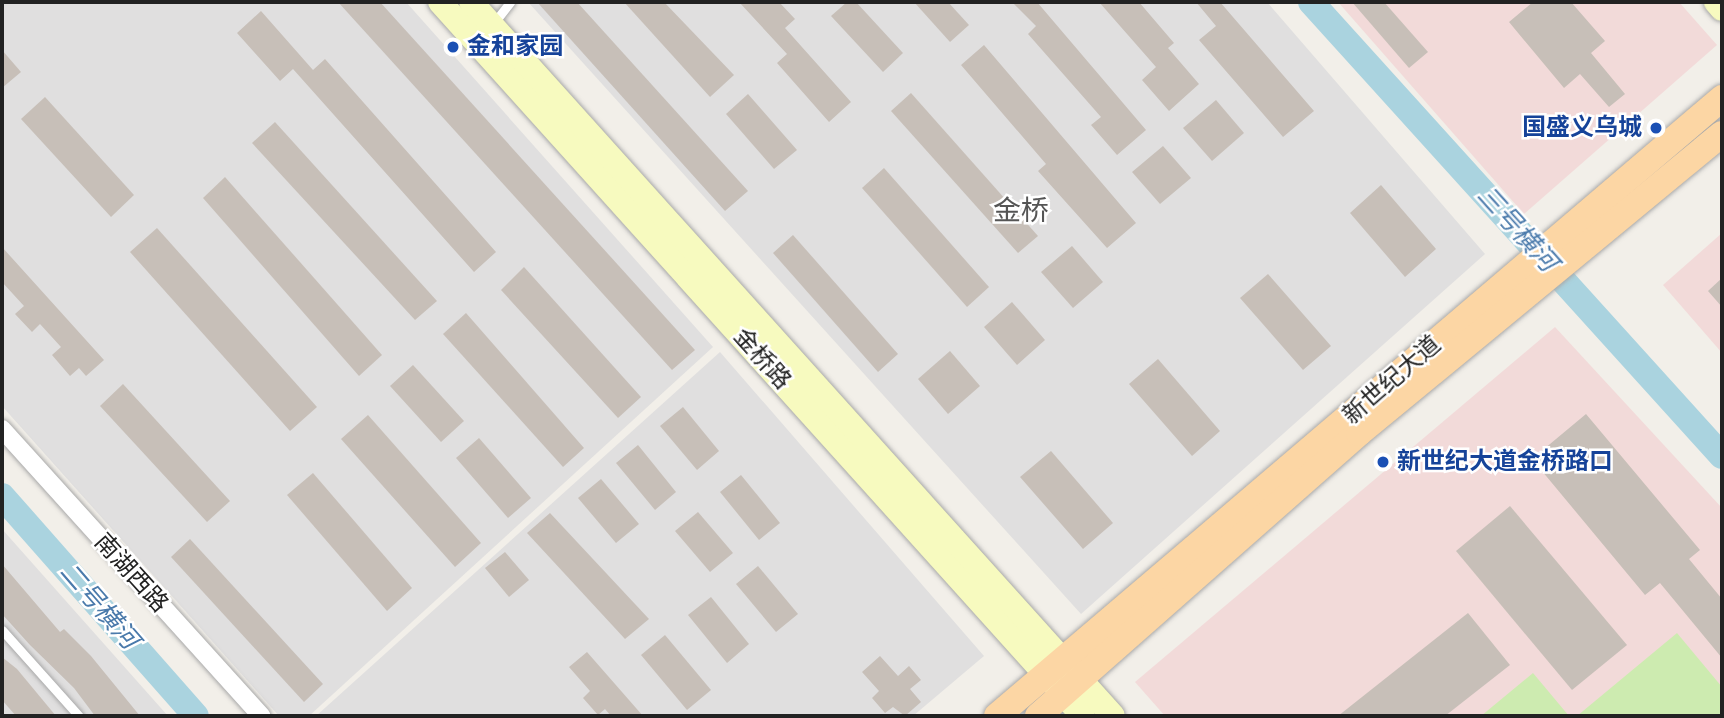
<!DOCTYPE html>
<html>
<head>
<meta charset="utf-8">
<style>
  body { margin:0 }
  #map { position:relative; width:1724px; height:718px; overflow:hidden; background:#f2efe9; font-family:"Varela Round","Noto Sans SC",sans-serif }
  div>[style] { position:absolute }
  .residential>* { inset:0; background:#e0dfdf }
  .commercial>* { inset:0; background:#f2dad9 }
  .grass>* { inset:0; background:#cdebb0 }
  .river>* { height:26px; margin:-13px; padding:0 13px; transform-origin:13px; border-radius:13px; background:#aad3df }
  .building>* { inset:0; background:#c7bfb8 }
  .roads { filter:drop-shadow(0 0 2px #a9a9a9) drop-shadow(0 0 2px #a9a9a9) }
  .lane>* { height:9px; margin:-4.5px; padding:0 4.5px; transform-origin:4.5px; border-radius:4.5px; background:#fff }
  .street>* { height:18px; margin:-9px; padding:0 9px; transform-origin:9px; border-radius:9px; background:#fff }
  .secondary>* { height:24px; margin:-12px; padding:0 12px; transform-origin:12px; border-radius:12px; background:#f7fabf }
  .primary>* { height:26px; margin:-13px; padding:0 13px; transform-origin:13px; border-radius:13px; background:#fcd6a4 }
  .dots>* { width:19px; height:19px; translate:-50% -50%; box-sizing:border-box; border:4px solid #fff; border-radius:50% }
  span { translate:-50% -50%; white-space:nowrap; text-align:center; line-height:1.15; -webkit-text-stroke:5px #fff; paint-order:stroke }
  .transit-label { font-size:24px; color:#164399; font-weight:700 }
  .left { translate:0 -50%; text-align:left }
  .right { translate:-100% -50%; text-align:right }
  .street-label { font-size:24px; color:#222 }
  .water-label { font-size:26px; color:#4a7aab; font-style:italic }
  .quarter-label { font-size:28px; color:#555 }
  .frame { position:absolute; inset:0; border:4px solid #222; pointer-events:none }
</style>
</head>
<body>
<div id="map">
  <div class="residential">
    <div style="clip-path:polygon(2px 2px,406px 2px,713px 347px,309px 716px,279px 716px,2px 406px)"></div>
    <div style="clip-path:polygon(528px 2px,1267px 2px,1485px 254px,1081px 614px)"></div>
    <div style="clip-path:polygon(720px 352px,984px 656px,913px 716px,316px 716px)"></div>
    <div style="clip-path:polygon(2px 529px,168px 716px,2px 716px)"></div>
  </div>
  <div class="commercial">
    <div style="clip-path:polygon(1338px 2px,1679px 2px,1717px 45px,1524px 214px)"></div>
    <div style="clip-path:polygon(1722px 233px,1722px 353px,1663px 285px)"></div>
    <div style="clip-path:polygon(1555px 327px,1722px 508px,1722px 716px,1165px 716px,1135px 682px)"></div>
  </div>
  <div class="grass">
    <div style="clip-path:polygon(1677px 633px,1722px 687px,1722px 716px,1577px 716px)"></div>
    <div style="clip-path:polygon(1533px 673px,1569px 716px,1481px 716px)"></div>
  </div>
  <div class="river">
    <div style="left:1311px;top:2px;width:612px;rotate:47.85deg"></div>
    <div style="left:2px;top:496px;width:293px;rotate:48.6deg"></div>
  </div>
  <div class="building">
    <div style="clip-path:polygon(338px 2px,380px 2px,695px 350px,672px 370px)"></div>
    <div style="clip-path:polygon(537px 2px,577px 2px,748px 191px,725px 211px)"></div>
    <div style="clip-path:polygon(624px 2px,664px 2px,734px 75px,710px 97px)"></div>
    <div style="clip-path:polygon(739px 2px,779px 2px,795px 19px,785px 28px,851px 102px,829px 122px,777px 63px,787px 54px)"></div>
    <div style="clip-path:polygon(847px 2px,856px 2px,903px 53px,883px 72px,831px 16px)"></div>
    <div style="clip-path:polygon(914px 2px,948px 2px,969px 25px,950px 42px)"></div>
    <div style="clip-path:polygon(1012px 2px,1037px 2px,1146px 130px,1117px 155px,1091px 125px,1101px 117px,1028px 34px,1036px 26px)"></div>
    <div style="clip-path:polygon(1099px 2px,1139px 2px,1174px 43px,1168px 48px,1199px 84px,1169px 111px,1142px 80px,1156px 67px)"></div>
    <div style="clip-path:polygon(1196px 2px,1220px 2px,1314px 111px,1283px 137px,1199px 40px,1216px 26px)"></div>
    <div style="clip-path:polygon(1352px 2px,1384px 2px,1428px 52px,1409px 68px)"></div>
    <div style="clip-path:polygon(1533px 2px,1571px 2px,1605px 41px,1591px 53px,1625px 94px,1609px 107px,1580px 74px,1564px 88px,1509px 22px)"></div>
    <div style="clip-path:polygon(261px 11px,313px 70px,325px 59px,496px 252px,474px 272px,293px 69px,280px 81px,237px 33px)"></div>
    <div style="clip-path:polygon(984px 45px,1136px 223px,1107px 248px,1038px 171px,1046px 164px,961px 65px)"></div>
    <div style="clip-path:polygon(2px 50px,21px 72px,2px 88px)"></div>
    <div style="clip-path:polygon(911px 93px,1038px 236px,1018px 253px,891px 111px)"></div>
    <div style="clip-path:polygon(748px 94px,797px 150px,774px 169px,726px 114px)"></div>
    <div style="clip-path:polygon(45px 97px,134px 195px,111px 217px,21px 119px)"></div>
    <div style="clip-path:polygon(1216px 100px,1244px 133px,1212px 161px,1183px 128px)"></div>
    <div style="clip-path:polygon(275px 122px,437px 301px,415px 320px,252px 143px)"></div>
    <div style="clip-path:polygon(1163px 146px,1191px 178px,1160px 204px,1132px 172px)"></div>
    <div style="clip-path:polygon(884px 168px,989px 287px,967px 307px,862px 188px)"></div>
    <div style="clip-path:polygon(225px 177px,382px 355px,359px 376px,203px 198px)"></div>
    <div style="clip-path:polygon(1381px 185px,1436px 249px,1405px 277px,1350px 213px)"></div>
    <div style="clip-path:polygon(157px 228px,317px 407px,290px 431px,130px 252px)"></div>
    <div style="clip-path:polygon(793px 235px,898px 354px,878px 372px,773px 253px)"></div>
    <div style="clip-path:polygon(1072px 246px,1103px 282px,1073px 308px,1041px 272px)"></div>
    <div style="clip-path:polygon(2px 247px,104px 360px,86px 376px,79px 368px,70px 376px,52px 355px,61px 347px,40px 324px,32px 332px,15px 314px,24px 306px,2px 282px)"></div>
    <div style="clip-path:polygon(524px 267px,641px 397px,618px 418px,501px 290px)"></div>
    <div style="clip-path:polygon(1268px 274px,1331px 346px,1303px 370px,1240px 298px)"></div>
    <div style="clip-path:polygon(1722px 278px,1722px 307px,1708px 291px)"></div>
    <div style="clip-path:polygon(1012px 302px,1045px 340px,1017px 365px,984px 327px)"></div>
    <div style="clip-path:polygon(466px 313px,584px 448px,563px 467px,443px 334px)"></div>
    <div style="clip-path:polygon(950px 351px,980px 386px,948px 414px,918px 379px)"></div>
    <div style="clip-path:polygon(1158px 359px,1220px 431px,1192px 456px,1129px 384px)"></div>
    <div style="clip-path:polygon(413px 365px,464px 421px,441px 442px,390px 386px)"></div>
    <div style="clip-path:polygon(123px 384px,230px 501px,207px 522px,100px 406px)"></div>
    <div style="clip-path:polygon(683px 407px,719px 451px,697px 470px,660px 426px)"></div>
    <div style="clip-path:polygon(1586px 414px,1700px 550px,1689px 559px,1722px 599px,1722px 658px,1660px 583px,1645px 595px,1532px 459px)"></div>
    <div style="clip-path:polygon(368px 415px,481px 543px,455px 567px,341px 439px)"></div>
    <div style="clip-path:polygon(479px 438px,531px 498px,508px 518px,456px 458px)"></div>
    <div style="clip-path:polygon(638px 445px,676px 492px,655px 510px,616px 463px)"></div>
    <div style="clip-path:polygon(1051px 451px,1113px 523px,1083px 549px,1020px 477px)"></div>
    <div style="clip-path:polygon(313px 473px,412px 588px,387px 611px,287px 495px)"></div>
    <div style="clip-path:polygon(741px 475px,780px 523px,759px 540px,720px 492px)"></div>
    <div style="clip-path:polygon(601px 479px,639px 524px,616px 543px,578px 498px)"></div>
    <div style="clip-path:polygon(1510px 506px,1627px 645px,1572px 690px,1456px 551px)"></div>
    <div style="clip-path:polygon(698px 512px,733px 553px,710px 572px,675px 531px)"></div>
    <div style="clip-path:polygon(550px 513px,649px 619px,625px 639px,527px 533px)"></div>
    <div style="clip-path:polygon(190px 539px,323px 684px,304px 702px,171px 557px)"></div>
    <div style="clip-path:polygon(505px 552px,529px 580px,509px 597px,485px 568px)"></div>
    <div style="clip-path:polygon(2px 564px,60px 632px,64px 629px,91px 656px,140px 716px,95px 716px,74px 688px,30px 645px,2px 614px)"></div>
    <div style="clip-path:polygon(758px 566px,798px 614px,776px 632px,736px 584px)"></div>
    <div style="clip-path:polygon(711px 597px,749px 644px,727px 663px,688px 615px)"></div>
    <div style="clip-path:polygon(1468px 613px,1510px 665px,1445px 716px,1338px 716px)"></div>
    <div style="clip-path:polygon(665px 635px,711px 690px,687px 710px,641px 655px)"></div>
    <div style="clip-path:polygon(587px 652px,643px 716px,611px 716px,605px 709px,598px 715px,583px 698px,590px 691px,569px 667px)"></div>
    <div style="clip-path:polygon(880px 656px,898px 676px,909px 666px,921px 680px,910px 689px,921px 702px,905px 716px,893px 707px,885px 713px,872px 698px,879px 691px,862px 672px)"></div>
    <div style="clip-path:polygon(2px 657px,17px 669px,56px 716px,16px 716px,2px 700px)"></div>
  </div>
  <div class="roads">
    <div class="lane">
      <div style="left:493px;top:24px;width:28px;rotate:-52deg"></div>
      <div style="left:2px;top:630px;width:115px;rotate:48.2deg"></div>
    </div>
    <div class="street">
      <div style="left:2px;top:429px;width:387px;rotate:47.9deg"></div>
    </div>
    <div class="secondary">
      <div style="left:440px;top:2px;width:961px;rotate:48deg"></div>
      <div style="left:471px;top:2px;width:960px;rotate:48.04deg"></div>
      <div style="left:1716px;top:2px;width:9px;rotate:49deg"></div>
    </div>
    <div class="primary">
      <div style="left:997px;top:716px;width:953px;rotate:-40.44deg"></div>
      <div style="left:1038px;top:716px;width:428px;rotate:-41.4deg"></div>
      <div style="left:1359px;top:433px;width:470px;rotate:-39.5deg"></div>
    </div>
  </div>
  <div class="dots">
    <div style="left:453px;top:47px;background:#1a4fb4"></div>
    <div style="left:1656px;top:128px;background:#1a4fb4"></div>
    <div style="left:1383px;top:462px;background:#1a4fb4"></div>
  </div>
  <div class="transit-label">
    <span class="left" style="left:467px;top:47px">金和家园</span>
    <span class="right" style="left:1642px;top:128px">国盛义乌城</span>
    <span class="left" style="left:1397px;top:462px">新世纪大道金桥路口</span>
  </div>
  <div class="street-label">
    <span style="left:762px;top:359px;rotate:48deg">金桥路</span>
    <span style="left:1392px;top:380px;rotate:-41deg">新世纪大道</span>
    <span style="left:131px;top:573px;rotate:48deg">南湖西路</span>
  </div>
  <div class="water-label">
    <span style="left:1517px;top:229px;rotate:48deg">三号横河</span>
    <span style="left:99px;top:606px;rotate:49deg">二号横河</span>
  </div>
  <div class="quarter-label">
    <span style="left:1021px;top:211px">金桥</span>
  </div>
  <div class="frame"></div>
</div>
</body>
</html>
